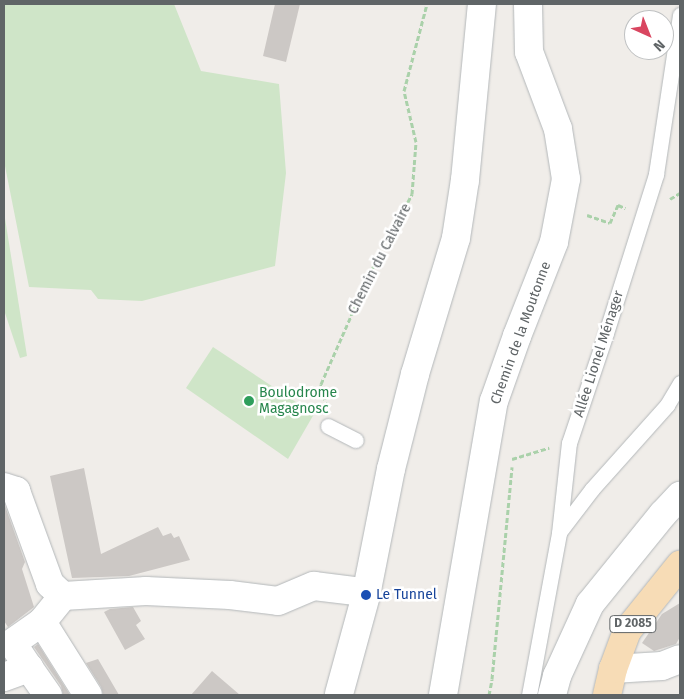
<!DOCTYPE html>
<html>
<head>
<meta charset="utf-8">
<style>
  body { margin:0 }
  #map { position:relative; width:684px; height:699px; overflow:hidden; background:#f0ede9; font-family:"Fira Sans",sans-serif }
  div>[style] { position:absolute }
  .green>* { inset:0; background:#cfe5c8 }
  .building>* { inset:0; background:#ccc8c5 }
  .path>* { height:3px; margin-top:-1.5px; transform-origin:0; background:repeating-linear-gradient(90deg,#aad1aa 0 5px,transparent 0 7.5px) }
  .roads { filter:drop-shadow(0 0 1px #b3b7b9) drop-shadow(0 0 1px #b3b7b9) }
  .lane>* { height:15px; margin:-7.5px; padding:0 7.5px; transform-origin:7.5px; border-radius:7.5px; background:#fff }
  .street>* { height:28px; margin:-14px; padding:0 14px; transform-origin:14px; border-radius:14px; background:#fff }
  .secondary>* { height:28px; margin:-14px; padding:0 14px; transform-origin:14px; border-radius:14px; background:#fff }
  .primary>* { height:28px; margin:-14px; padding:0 14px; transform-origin:14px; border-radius:14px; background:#f7dcb6 }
  .dots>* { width:14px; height:14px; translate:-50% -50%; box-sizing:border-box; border:2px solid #fff; border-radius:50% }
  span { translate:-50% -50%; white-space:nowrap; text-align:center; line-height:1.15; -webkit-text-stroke:5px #fff; paint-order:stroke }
  .shield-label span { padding:1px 4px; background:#fff; border:1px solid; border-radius:4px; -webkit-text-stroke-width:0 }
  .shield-label { font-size:12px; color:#606567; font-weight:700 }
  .street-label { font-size:14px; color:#606567 }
  .leisure-label { font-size:14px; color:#27864d }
  .left { translate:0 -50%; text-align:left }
  .transit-label { font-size:14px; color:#164399 }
  .frame { position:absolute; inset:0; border:5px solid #606567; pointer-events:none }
  .north { position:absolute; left:624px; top:10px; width:50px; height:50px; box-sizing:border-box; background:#fff; border:1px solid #bfc1c2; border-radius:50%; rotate:136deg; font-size:14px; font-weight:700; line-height:20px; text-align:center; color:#606567 }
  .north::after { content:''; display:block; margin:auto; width:18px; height:22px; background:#d94660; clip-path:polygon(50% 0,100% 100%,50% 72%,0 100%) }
</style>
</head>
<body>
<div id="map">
  <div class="green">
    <div style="clip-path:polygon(4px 4px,174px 4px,201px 71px,279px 84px,286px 173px,275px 266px,142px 301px,98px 299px,91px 290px,29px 287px,4px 161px)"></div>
    <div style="clip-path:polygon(4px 212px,27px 356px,20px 358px,4px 310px)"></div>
    <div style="clip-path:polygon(213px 347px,314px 414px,288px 459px,186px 388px)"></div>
  </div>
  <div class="building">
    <div style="clip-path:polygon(275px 4px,300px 4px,286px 62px,263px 56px)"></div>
    <div style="clip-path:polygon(84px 468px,101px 554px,158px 527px,163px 536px,171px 533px,174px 538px,179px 536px,190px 560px,129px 576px,72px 578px,50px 476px)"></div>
    <div style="clip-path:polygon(4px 503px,25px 562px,22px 569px,34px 607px,8px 627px,4px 621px)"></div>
    <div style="clip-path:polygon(680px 603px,680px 637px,676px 644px,654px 651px,642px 643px,662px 614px)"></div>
    <div style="clip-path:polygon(133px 607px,141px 621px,136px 625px,145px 639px,125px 650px,104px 612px,110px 609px)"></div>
    <div style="clip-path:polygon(38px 644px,70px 695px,63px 695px,61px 686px,34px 647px)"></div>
    <div style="clip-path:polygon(98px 659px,119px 695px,103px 695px,101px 687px,86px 663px)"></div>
    <div style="clip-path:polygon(212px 671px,240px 695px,191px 695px)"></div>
  </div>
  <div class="path">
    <div style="left:670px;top:199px;width:12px;rotate:-31deg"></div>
    <div style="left:587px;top:215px;width:24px;rotate:19deg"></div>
    <div style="left:610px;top:223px;width:20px;rotate:-66deg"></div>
    <div style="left:618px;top:205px;width:8px;rotate:23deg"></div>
    <div style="left:327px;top:407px;width:24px;rotate:-105deg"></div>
    <div style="left:321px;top:384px;width:119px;rotate:-66.2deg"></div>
    <div style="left:369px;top:275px;width:92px;rotate:-62deg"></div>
    <div style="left:412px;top:194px;width:52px;rotate:-85.6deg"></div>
    <div style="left:416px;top:142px;width:52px;rotate:-103.2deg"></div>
    <div style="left:404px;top:91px;width:90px;rotate:-75.2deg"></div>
    <div style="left:512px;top:459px;width:39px;rotate:-17deg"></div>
    <div style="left:489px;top:695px;width:16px;rotate:-79deg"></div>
    <div style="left:492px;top:679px;width:213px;rotate:-84.6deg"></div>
  </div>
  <div class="roads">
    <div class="lane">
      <div style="left:328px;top:426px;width:31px;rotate:27deg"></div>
      <div style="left:560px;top:531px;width:53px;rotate:-52.7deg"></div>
      <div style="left:592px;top:489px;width:113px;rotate:-48.2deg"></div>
      <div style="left:667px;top:405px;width:26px;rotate:-59deg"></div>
      <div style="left:529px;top:695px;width:165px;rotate:-79.5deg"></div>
      <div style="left:559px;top:533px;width:91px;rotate:-83.7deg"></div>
      <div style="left:569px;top:443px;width:116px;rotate:-71.4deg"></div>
      <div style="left:606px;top:333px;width:167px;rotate:-72.5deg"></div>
      <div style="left:656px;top:174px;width:161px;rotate:-81.4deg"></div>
    </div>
    <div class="street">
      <div style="left:4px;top:487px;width:13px;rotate:18deg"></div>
      <div style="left:16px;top:491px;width:99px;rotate:69.9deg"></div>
      <div style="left:50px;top:584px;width:18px;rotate:43deg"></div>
      <div style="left:63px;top:596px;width:83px;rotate:-3.4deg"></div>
      <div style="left:146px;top:591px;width:84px;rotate:2.7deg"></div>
      <div style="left:230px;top:595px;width:48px;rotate:7.1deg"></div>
      <div style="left:278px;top:601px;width:39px;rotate:-23deg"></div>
      <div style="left:314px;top:586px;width:40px;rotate:7.1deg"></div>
      <div style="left:354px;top:591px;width:13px;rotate:18deg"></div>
      <div style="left:63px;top:596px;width:33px;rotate:129deg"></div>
      <div style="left:42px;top:622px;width:86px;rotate:57.8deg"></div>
      <div style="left:29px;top:668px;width:33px;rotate:55deg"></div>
      <div style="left:613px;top:669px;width:49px;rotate:-3.5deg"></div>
      <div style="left:662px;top:666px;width:19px;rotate:-21deg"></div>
      <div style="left:4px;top:677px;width:27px;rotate:-20deg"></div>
      <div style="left:29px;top:668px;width:30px;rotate:-124deg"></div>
      <div style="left:12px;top:643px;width:37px;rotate:-35deg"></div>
      <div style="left:443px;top:695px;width:298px;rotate:-80.2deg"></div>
      <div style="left:494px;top:401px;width:69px;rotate:-70.5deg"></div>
      <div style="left:517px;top:336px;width:101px;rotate:-68.5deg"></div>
      <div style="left:554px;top:242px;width:64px;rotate:-79.2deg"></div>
      <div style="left:566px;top:179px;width:51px;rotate:-99.1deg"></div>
      <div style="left:558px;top:129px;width:82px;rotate:-110.6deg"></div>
      <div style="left:529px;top:52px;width:48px;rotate:-91.2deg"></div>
      <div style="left:552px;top:695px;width:20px;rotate:-75deg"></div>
      <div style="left:557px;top:676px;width:79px;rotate:-65.4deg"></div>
      <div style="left:590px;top:604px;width:116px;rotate:-51deg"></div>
      <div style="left:663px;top:514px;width:25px;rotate:-47deg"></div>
    </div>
    <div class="secondary">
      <div style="left:339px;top:694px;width:103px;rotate:-74.7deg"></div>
      <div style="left:366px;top:595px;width:128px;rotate:-78.8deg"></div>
      <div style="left:391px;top:469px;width:98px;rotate:-75.8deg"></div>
      <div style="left:415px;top:374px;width:142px;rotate:-73.2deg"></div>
      <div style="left:456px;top:238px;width:59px;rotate:-81.2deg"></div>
      <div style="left:465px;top:180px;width:177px;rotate:-84.5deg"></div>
    </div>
    <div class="primary">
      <div style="left:607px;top:695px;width:27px;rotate:-77deg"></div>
      <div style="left:613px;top:669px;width:40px;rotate:-69.8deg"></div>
      <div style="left:627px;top:631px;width:85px;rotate:-51.2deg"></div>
    </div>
  </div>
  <div class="dots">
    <div style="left:249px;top:401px;background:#2e9e5b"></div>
    <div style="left:366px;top:595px;background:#1a4fb4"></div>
  </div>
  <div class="shield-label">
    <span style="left:633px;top:624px">D 2085</span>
  </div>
  <div class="street-label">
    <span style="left:380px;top:259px;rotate:-63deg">Chemin du Calvaire</span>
    <span style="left:521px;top:333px;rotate:-70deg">Chemin de la Moutonne</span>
    <span style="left:599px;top:354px;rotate:-72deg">Allée Lionel Ménager</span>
  </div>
  <div class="leisure-label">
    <span class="left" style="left:259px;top:401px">Boulodrome<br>Magagnosc</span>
  </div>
  <div class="transit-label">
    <span class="left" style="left:376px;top:595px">Le Tunnel</span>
  </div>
  <div class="frame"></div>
  <div class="north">N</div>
</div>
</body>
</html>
